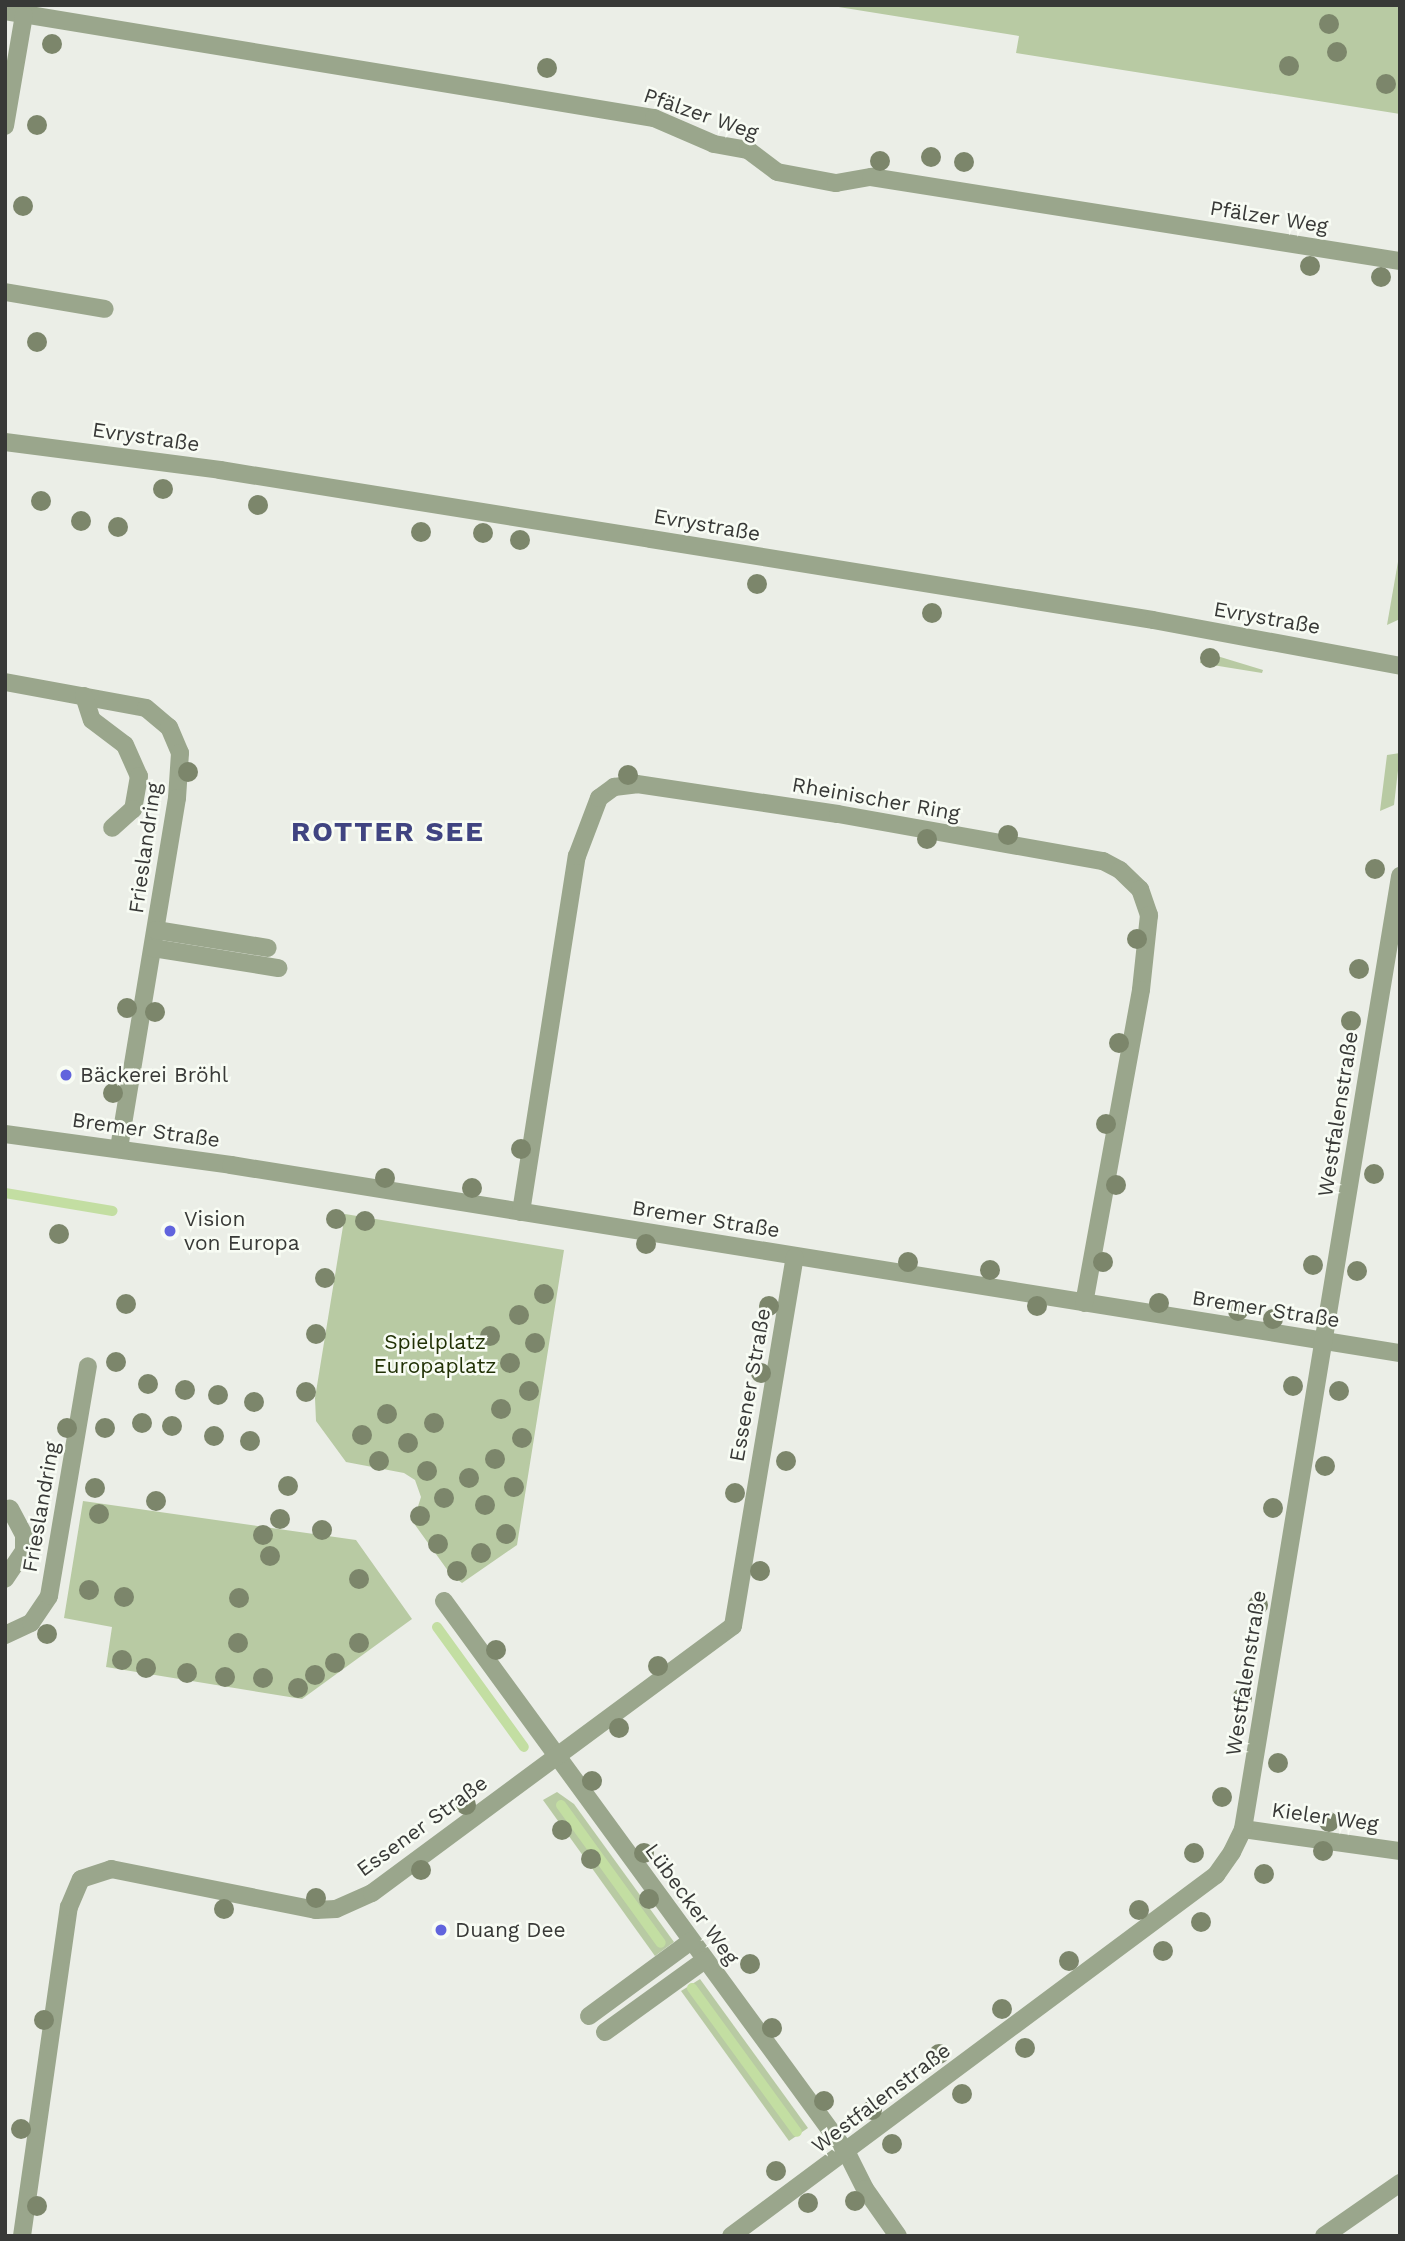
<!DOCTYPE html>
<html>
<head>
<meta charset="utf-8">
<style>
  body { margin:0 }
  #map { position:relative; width:1405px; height:2241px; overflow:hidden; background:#ebeee7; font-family:"Work Sans",sans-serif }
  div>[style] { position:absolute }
  .green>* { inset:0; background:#b8caa3 }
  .stream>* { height:10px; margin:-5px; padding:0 5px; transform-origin:5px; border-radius:5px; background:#c3dea2 }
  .minor>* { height:18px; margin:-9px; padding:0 9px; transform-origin:9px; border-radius:9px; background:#9aa68c }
  .trees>* { width:20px; height:20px; margin:-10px; border-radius:50%; background:#7c866b }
  .dots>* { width:19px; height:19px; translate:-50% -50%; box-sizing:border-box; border:4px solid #f8fcf4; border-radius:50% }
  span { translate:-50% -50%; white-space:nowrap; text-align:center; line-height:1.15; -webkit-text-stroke:5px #f8fcf4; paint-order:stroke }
  .street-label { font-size:21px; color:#383937 }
  .poi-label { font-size:21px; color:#383937 }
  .left { translate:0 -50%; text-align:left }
  .park-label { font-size:21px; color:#213105 }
  .district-label { font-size:28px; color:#404481; font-weight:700; letter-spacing:2px }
  .frame { position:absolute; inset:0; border:7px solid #383937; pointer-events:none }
</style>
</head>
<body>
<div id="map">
  <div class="green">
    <div style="clip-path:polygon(826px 5px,1400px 5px,1400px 114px,1016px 53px,1019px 36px)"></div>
    <div style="clip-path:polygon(1399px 556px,1400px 619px,1387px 625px)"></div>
    <div style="clip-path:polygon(1204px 652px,1263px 670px,1262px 673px,1200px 663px)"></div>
    <div style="clip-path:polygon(1400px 753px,1394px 805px,1380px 811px,1387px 755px)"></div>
    <div style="clip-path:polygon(345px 1214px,564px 1250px,517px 1545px,462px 1583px,451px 1575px,413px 1522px,421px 1497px,415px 1480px,404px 1473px,346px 1462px,316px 1421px,315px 1398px)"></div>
    <div style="clip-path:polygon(83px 1501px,356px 1540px,412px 1619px,302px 1699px,106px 1667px,112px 1627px,64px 1618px)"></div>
    <div style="clip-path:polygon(557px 1792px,574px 1804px,674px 1942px,655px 1956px,543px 1800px)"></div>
    <div style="clip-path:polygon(700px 1979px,808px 2128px,789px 2141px,681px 1991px)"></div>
  </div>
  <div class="stream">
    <div style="left:5px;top:1193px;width:109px;rotate:9.5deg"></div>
    <div style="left:437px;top:1627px;width:148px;rotate:54.1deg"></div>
    <div style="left:561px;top:1805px;width:170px;rotate:54.1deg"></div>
    <div style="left:692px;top:1988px;width:178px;rotate:53.9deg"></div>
  </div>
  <div class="minor">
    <div style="left:5px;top:11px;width:658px;rotate:9.36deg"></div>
    <div style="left:654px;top:118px;width:65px;rotate:23.4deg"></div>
    <div style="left:714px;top:144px;width:35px;rotate:10deg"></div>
    <div style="left:748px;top:150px;width:36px;rotate:37deg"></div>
    <div style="left:777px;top:172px;width:60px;rotate:10.6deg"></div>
    <div style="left:836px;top:183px;width:36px;rotate:-10deg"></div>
    <div style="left:871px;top:177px;width:536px;rotate:9.02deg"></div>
    <div style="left:5px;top:126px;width:113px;rotate:-80.3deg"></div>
    <div style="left:5px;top:292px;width:101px;rotate:9.6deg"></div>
    <div style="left:5px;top:442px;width:217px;rotate:7.4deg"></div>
    <div style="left:220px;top:470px;width:436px;rotate:9.1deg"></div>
    <div style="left:651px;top:539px;width:508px;rotate:9.17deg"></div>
    <div style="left:1153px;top:620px;width:251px;rotate:10.5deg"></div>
    <div style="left:5px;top:682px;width:143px;rotate:10.4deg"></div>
    <div style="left:146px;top:708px;width:30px;rotate:40deg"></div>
    <div style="left:169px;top:727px;width:28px;rotate:67deg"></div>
    <div style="left:180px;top:753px;width:45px;rotate:93.8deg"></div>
    <div style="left:177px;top:798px;width:356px;rotate:99.4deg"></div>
    <div style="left:84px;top:696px;width:25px;rotate:72deg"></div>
    <div style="left:92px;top:720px;width:41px;rotate:37.1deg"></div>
    <div style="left:125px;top:745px;width:34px;rotate:66deg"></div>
    <div style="left:139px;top:776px;width:34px;rotate:100deg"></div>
    <div style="left:133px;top:809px;width:28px;rotate:138deg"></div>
    <div style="left:156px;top:930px;width:113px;rotate:9.1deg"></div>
    <div style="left:153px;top:948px;width:127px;rotate:9.1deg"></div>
    <div style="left:5px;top:1134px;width:228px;rotate:7.8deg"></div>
    <div style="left:231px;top:1165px;width:1184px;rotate:9.14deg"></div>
    <div style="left:521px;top:1212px;width:360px;rotate:-81.1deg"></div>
    <div style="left:577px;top:856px;width:62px;rotate:-69.2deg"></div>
    <div style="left:599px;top:798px;width:19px;rotate:-36deg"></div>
    <div style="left:614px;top:787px;width:23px;rotate:-7deg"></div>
    <div style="left:637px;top:784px;width:203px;rotate:8.5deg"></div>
    <div style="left:838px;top:814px;width:269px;rotate:10.1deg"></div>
    <div style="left:1103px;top:861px;width:19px;rotate:28deg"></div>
    <div style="left:1120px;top:870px;width:28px;rotate:44deg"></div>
    <div style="left:1140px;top:889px;width:28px;rotate:71deg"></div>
    <div style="left:1149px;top:915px;width:75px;rotate:96.1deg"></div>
    <div style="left:1141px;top:990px;width:318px;rotate:100.3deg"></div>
    <div style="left:5px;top:1579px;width:34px;rotate:-56deg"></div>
    <div style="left:24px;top:1551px;width:16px;rotate:-90deg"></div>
    <div style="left:24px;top:1535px;width:30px;rotate:-118deg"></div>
    <div style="left:444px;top:1601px;width:683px;rotate:53.87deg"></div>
    <div style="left:847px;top:2153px;width:40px;rotate:63.4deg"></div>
    <div style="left:865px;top:2189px;width:57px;rotate:54.9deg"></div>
    <div style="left:5px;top:1635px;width:29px;rotate:-25deg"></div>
    <div style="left:31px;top:1623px;width:32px;rotate:-56deg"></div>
    <div style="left:49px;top:1596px;width:233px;rotate:-80.4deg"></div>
    <div style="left:1243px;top:1829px;width:159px;rotate:8deg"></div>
    <div style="left:589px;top:2016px;width:127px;rotate:-36.3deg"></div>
    <div style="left:605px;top:2032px;width:123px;rotate:-35.8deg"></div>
    <div style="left:22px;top:2236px;width:332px;rotate:-81.9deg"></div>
    <div style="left:69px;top:1907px;width:30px;rotate:-67deg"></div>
    <div style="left:81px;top:1879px;width:32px;rotate:-18deg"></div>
    <div style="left:111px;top:1869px;width:209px;rotate:11.3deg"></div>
    <div style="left:316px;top:1910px;width:20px;rotate:-3deg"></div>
    <div style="left:336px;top:1909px;width:39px;rotate:-24deg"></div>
    <div style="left:372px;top:1893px;width:449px;rotate:-36.5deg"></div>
    <div style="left:733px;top:1626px;width:374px;rotate:-80.5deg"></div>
    <div style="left:731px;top:2236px;width:605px;rotate:-36.66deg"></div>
    <div style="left:1216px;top:1875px;width:28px;rotate:-55deg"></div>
    <div style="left:1232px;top:1852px;width:25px;rotate:-64deg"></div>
    <div style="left:1243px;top:1829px;width:966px;rotate:-80.64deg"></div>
    <div style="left:1324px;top:2236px;width:93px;rotate:-34.9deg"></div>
  </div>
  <div class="trees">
    <div style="left:1329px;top:24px"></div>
    <div style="left:52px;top:44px"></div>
    <div style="left:1337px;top:52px"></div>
    <div style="left:1289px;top:66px"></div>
    <div style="left:547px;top:68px"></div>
    <div style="left:1386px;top:84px"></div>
    <div style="left:37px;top:125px"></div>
    <div style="left:931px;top:157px"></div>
    <div style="left:880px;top:161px"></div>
    <div style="left:964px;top:162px"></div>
    <div style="left:23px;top:206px"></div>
    <div style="left:1310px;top:266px"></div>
    <div style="left:1381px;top:277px"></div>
    <div style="left:37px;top:342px"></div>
    <div style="left:163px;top:489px"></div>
    <div style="left:41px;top:501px"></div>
    <div style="left:258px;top:505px"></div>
    <div style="left:81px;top:521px"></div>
    <div style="left:118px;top:527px"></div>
    <div style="left:421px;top:532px"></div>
    <div style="left:483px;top:533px"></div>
    <div style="left:520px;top:540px"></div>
    <div style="left:757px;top:584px"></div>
    <div style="left:932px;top:613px"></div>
    <div style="left:1210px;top:658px"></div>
    <div style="left:188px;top:772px"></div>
    <div style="left:628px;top:775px"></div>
    <div style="left:1008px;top:835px"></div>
    <div style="left:927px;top:839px"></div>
    <div style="left:1375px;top:869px"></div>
    <div style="left:1137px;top:939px"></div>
    <div style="left:1359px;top:969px"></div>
    <div style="left:127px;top:1008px"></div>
    <div style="left:155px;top:1012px"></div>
    <div style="left:1351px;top:1021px"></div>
    <div style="left:1119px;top:1043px"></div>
    <div style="left:113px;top:1093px"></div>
    <div style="left:1106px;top:1124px"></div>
    <div style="left:521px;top:1149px"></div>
    <div style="left:1374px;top:1174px"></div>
    <div style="left:385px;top:1178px"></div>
    <div style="left:1116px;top:1185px"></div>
    <div style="left:472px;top:1188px"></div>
    <div style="left:336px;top:1219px"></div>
    <div style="left:365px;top:1221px"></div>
    <div style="left:59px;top:1234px"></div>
    <div style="left:646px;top:1244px"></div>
    <div style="left:908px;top:1262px"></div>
    <div style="left:1103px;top:1262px"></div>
    <div style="left:1313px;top:1265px"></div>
    <div style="left:990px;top:1270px"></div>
    <div style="left:1357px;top:1271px"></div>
    <div style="left:325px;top:1278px"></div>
    <div style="left:544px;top:1294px"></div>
    <div style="left:1159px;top:1303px"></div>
    <div style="left:126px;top:1304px"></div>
    <div style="left:769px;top:1306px"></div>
    <div style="left:1037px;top:1306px"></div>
    <div style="left:1238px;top:1311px"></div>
    <div style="left:519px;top:1315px"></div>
    <div style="left:1273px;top:1319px"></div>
    <div style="left:316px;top:1334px"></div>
    <div style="left:490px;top:1336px"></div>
    <div style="left:535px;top:1343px"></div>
    <div style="left:116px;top:1362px"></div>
    <div style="left:510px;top:1363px"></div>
    <div style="left:761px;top:1373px"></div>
    <div style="left:148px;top:1384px"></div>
    <div style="left:1293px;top:1386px"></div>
    <div style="left:185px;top:1390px"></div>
    <div style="left:529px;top:1391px"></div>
    <div style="left:1339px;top:1391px"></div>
    <div style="left:306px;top:1392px"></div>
    <div style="left:218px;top:1395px"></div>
    <div style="left:254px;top:1402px"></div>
    <div style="left:501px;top:1409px"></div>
    <div style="left:387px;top:1414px"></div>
    <div style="left:142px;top:1423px"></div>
    <div style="left:434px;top:1423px"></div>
    <div style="left:172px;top:1426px"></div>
    <div style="left:67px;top:1428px"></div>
    <div style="left:105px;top:1428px"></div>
    <div style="left:362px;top:1435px"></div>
    <div style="left:214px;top:1436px"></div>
    <div style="left:522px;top:1438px"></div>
    <div style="left:250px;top:1441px"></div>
    <div style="left:408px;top:1443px"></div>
    <div style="left:495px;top:1459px"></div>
    <div style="left:379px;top:1461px"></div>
    <div style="left:786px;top:1461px"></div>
    <div style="left:1325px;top:1466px"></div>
    <div style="left:427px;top:1471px"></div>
    <div style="left:469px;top:1478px"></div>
    <div style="left:288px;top:1486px"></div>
    <div style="left:514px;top:1487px"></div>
    <div style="left:95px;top:1488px"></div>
    <div style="left:735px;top:1493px"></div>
    <div style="left:444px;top:1498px"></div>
    <div style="left:156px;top:1501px"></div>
    <div style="left:485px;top:1505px"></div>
    <div style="left:1273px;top:1508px"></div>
    <div style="left:99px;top:1514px"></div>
    <div style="left:420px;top:1516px"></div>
    <div style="left:280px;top:1519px"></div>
    <div style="left:322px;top:1530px"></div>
    <div style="left:506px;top:1534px"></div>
    <div style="left:263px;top:1535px"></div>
    <div style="left:438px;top:1544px"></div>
    <div style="left:481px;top:1553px"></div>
    <div style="left:270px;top:1556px"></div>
    <div style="left:457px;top:1571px"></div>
    <div style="left:760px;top:1571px"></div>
    <div style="left:359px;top:1579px"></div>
    <div style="left:89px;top:1590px"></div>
    <div style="left:124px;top:1597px"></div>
    <div style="left:239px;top:1598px"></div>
    <div style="left:1258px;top:1605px"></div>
    <div style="left:47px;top:1634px"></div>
    <div style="left:238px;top:1643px"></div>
    <div style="left:359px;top:1643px"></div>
    <div style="left:496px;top:1650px"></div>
    <div style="left:122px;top:1660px"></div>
    <div style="left:335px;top:1663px"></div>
    <div style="left:658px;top:1666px"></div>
    <div style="left:146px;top:1668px"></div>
    <div style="left:187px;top:1673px"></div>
    <div style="left:315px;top:1675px"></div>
    <div style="left:225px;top:1677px"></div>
    <div style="left:263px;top:1678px"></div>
    <div style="left:298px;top:1688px"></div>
    <div style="left:1242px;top:1698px"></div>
    <div style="left:619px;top:1728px"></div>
    <div style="left:1278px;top:1763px"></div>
    <div style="left:592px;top:1781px"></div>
    <div style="left:1222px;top:1797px"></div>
    <div style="left:466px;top:1805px"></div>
    <div style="left:1329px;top:1822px"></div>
    <div style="left:562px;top:1830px"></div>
    <div style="left:1323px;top:1851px"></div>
    <div style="left:644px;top:1853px"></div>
    <div style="left:1194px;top:1853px"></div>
    <div style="left:591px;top:1859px"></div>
    <div style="left:421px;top:1870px"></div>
    <div style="left:1264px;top:1874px"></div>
    <div style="left:316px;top:1898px"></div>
    <div style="left:649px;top:1899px"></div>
    <div style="left:224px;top:1909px"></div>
    <div style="left:1139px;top:1910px"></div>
    <div style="left:1201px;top:1922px"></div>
    <div style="left:1163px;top:1951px"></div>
    <div style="left:1069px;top:1961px"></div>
    <div style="left:750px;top:1964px"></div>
    <div style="left:1002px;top:2009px"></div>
    <div style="left:44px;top:2020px"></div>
    <div style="left:772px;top:2028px"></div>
    <div style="left:1025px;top:2048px"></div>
    <div style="left:939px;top:2054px"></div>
    <div style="left:962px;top:2094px"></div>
    <div style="left:824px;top:2101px"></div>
    <div style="left:872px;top:2110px"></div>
    <div style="left:21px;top:2129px"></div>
    <div style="left:892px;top:2144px"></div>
    <div style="left:776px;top:2171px"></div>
    <div style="left:855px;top:2201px"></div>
    <div style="left:808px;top:2203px"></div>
    <div style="left:37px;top:2206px"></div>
  </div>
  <div class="dots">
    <div style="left:66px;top:1075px;background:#6164dd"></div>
    <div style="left:170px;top:1231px;background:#6164dd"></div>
    <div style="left:441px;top:1930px;background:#6164dd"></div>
  </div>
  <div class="street-label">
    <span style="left:701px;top:114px;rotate:19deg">Pfälzer Weg</span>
    <span style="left:1269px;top:217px;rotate:9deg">Pfälzer Weg</span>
    <span style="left:146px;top:437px;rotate:8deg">Evrystraße</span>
    <span style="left:707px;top:525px;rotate:10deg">Evrystraße</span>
    <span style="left:1267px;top:618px;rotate:10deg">Evrystraße</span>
    <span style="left:876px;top:799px;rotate:10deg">Rheinischer Ring</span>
    <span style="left:145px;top:848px;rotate:-82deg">Frieslandring</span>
    <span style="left:1338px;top:1114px;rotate:-81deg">Westfalenstraße</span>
    <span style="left:146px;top:1130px;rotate:8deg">Bremer Straße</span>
    <span style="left:706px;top:1219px;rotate:9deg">Bremer Straße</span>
    <span style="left:1266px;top:1309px;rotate:9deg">Bremer Straße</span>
    <span style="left:750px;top:1385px;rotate:-80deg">Essener Straße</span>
    <span style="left:41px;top:1507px;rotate:-80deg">Frieslandring</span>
    <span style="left:1246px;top:1673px;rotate:-81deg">Westfalenstraße</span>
    <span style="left:1325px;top:1817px;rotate:8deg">Kieler Weg</span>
    <span style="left:422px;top:1826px;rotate:-36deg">Essener Straße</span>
    <span style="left:692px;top:1904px;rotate:54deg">Lübecker Weg</span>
    <span style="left:881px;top:2098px;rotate:-37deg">Westfalenstraße</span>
  </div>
  <div class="poi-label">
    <span class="left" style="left:80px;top:1075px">Bäckerei Bröhl</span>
    <span class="left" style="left:184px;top:1231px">Vision<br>von Europa</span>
    <span class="left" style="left:455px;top:1930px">Duang Dee</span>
  </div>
  <div class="park-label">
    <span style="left:435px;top:1354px">Spielplatz<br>Europaplatz</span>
  </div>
  <div class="district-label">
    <span style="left:388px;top:832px">ROTTER SEE</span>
  </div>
  <div class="frame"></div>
</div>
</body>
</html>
